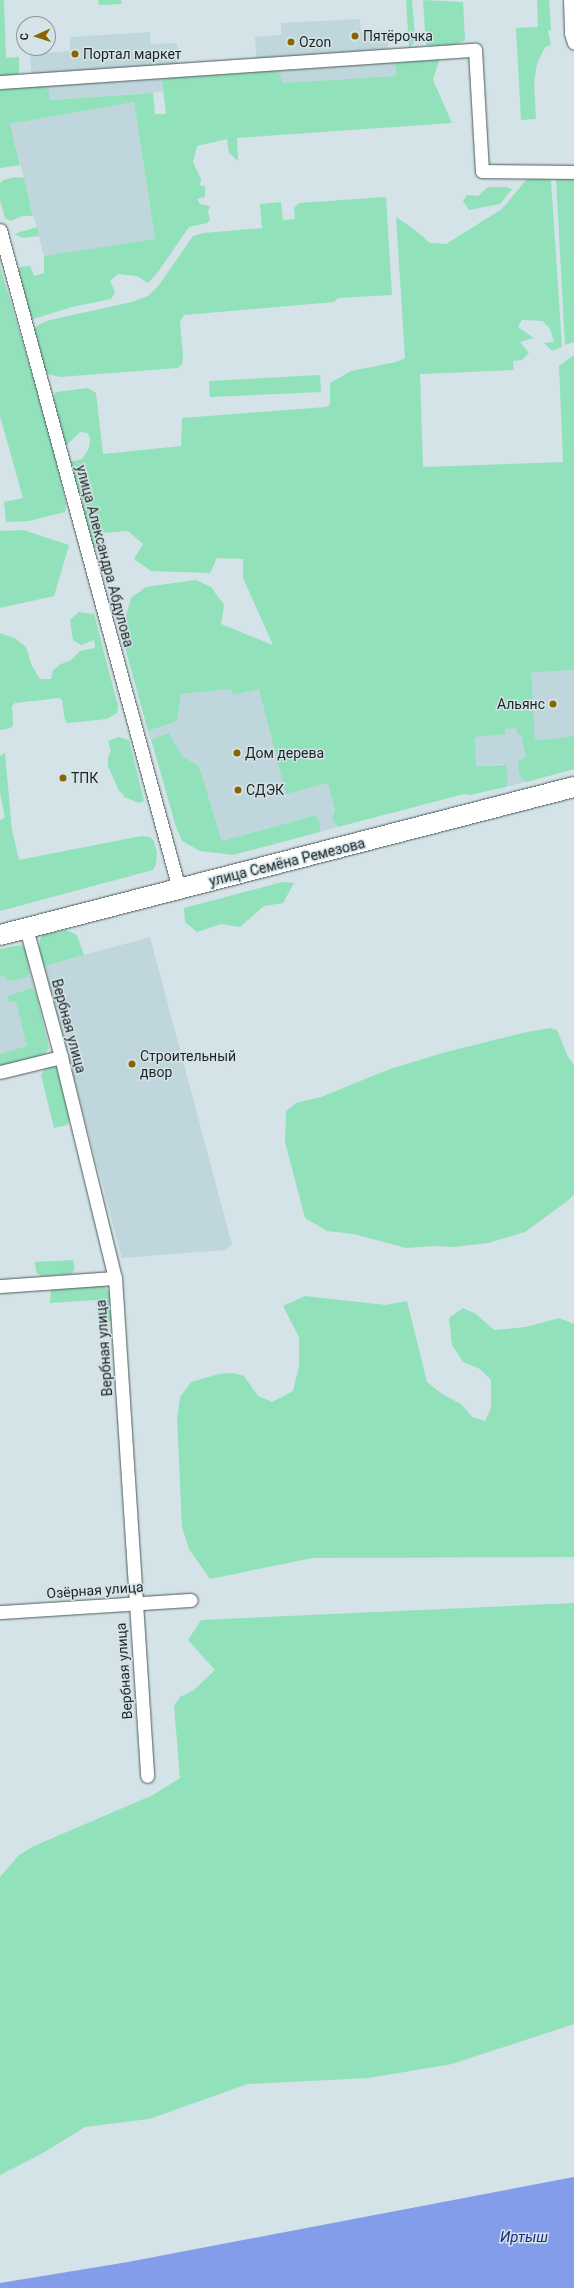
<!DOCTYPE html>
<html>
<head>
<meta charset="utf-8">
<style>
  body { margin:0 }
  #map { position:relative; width:574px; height:2288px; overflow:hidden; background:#d4e3e7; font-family:Roboto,sans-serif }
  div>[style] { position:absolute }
  .built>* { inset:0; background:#bfd6dc }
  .green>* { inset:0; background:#91e1bb }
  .water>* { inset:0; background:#849deb }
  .roads { filter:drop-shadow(0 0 1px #4d5a5d) drop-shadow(0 0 1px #4d5a5d) }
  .minor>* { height:13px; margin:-6.5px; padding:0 6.5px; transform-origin:6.5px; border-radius:6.5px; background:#fff }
  .primary>* { height:20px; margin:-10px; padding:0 10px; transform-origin:10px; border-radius:10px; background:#fff }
  .dots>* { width:11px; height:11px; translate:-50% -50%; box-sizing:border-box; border:2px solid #d4e3e7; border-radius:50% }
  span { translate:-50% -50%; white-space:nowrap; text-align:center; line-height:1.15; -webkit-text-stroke:3px #d4e3e7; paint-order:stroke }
  .poi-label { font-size:14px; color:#1e2426 }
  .left { translate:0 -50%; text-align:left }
  .right { translate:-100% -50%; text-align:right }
  .street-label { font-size:14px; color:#1e2426 }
  .water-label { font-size:15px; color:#1e2a83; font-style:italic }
  .north { position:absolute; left:16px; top:16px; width:40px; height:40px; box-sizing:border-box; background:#d4e3e7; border:1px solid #8b979a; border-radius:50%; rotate:267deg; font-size:11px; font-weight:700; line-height:16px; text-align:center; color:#1e2426 }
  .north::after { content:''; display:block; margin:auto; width:14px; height:18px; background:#8a6403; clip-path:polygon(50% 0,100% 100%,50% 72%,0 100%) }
</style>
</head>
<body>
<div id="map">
  <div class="built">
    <div style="clip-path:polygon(360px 19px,361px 32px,387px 31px,389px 63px,395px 63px,396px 76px,283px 83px,278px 70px,257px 71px,255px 37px,281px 35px,281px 23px)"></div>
    <div style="clip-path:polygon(150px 32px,151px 44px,177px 43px,179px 77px,163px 80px,163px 92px,49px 100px,43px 86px,32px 87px,30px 54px,70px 51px,70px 37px)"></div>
    <div style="clip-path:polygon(134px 102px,155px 240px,44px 256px,10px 124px)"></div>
    <div style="clip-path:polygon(574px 665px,574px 769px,506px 787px,508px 782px,504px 764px,476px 766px,471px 676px)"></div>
    <div style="clip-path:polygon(304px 679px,335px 810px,332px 819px,338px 827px,320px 832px,320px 823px,316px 815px,222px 841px,199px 766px,182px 756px,169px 733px,151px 739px,148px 731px,177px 721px,181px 694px,231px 689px,233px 695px)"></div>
    <div style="clip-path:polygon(150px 937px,232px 1245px,225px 1250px,122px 1258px,44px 966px)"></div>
    <div style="clip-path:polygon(30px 973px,49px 1048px,45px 1054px,0 1066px,0 977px,28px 975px)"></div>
  </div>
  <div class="green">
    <div style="clip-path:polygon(0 0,4px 0,6px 58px,19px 57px,19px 72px,16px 75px,0 76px)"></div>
    <div style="clip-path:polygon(98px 0,121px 0,122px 4px,99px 5px)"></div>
    <div style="clip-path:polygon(406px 0,412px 0,415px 38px,413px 44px,409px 48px)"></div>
    <div style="clip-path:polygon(423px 0,463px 2px,465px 40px,453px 46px,426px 45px)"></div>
    <div style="clip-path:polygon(537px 0,549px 0,551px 30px,548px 31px,551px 45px,545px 47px,537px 64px,534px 84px,536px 119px,521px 120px,516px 28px,538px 27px)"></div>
    <div style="clip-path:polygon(440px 58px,433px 80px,452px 123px,237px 138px,238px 161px,229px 153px,227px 139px,197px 146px,193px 162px,201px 179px,200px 185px,205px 187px,205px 197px,197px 199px,200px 204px,210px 206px,208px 211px,210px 220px,207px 223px,189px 227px,158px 272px,148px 283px,137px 276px,118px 274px,110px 281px,115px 292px,111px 299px,72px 307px,33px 319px,28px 316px,18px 271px,20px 267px,30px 266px,34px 276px,44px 273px,44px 256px,155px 239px,134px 102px,10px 124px,20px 165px,0 168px,0 89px,43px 86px,48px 88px,50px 100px,153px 93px,155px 114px,166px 114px,162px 80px,171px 78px,278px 70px,283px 83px,396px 76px,395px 63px)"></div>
    <div style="clip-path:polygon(15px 177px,24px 178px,33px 216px,23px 216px,10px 221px,5px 218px,0 200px,0 183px,3px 180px)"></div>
    <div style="clip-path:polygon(538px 177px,551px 180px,562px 347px,552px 351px,544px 343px,554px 342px,550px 329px,543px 321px,522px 320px,518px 327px,534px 338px,520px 342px,529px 353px,522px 360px,513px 361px,514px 370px,420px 374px,423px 467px,563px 462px,559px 366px,574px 355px,574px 670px,531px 672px,535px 741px,574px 736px,574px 769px,527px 782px,521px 778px,519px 772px,518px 761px,526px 757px,521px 734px,517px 735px,517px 728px,505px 729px,505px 734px,475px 737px,476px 766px,506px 765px,508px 782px,506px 787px,470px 795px,464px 794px,338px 827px,332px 819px,335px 810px,328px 783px,286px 794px,259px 689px,233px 695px,231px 689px,181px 694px,177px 721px,148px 731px,125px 647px,123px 626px,131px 598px,146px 587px,196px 580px,211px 587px,224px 605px,221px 624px,273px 645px,243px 578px,243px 559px,217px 558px,210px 573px,151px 571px,134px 559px,143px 544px,128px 531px,102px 533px,110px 555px,93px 546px,82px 524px,83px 502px,73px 484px,70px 462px,82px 459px,89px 448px,90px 439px,88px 433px,80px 432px,67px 445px,62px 440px,51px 403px,56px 392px,88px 388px,96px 393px,103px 454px,181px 446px,182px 418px,326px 407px,330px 404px,330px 383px,351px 371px,396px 362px,405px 358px,396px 217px,414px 229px,430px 243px,446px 244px,502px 209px,526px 180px)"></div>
    <div style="clip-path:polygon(574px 178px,574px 342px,565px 345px,556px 179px)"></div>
    <div style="clip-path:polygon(488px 187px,506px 187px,512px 189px,500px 204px,469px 210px,463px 201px,467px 195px,478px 196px)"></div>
    <div style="clip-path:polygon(386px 197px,392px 295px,338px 298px,334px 302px,184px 315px,180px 322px,183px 357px,182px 364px,178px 368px,60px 377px,48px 374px,44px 368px,33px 329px,40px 324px,50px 320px,132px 302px,148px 296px,159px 285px,193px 236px,204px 233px,262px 228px,260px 204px,281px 202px,283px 220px,295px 219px,294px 208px,299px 203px)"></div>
    <div style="clip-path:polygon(37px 227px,39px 236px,23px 238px,14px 234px)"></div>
    <div style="clip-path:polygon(0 266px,50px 435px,66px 504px,65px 512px,29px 521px,6px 522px,4px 502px,23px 498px,0 416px)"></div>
    <div style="clip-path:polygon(320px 375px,321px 392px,210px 397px,209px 381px)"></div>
    <div style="clip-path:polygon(23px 530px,69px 545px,54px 596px,0 608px,0 531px)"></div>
    <div style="clip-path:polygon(79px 612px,94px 614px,118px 706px,117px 713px,107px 719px,67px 723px,65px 720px,62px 700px,59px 698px,15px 703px,12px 706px,13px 725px,11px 728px,0 730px,0 633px,16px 639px,26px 647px,32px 666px,40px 679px,51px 679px,53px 670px,61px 664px,70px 661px,80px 651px,95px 648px,94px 640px,81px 645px,73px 640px,70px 620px)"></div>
    <div style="clip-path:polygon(169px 733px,182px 756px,199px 766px,222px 841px,316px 815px,320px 823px,320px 832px,233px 855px,200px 851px,182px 841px,176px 827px,151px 739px)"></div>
    <div style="clip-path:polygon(119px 737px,129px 740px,144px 801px,139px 803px,124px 797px,123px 794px,119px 791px,108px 766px,108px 757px,111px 751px,108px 741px)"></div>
    <div style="clip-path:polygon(5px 753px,12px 830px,19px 860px,141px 836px,150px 837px,154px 841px,157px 853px,156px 864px,153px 870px,0 911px,0 820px,5px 818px,0 792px,0 756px)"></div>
    <div style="clip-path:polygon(282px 882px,294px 883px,283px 903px,264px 906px,240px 927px,221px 924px,197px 932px,185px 922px,184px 908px)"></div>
    <div style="clip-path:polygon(66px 930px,77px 935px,84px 955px,44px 966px,39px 951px,40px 940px,42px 935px)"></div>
    <div style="clip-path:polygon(21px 945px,25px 948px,30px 973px,26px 977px,11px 981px,6px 979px,3px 976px,0 977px,0 949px)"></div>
    <div style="clip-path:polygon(32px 988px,36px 993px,49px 1048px,41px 1056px,0 1066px,0 1054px,27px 1046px,16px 1001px,8px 1002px,8px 996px)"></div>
    <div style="clip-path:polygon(550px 1028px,557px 1030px,568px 1057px,574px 1065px,574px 1195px,566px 1202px,525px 1232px,488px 1243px,454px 1247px,433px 1246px,406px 1248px,354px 1234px,327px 1231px,305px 1218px,285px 1142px,286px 1111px,296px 1103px,321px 1097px,390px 1069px,446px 1052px,522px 1033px)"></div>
    <div style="clip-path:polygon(52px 1066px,57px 1068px,70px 1119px,67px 1125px,54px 1128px,41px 1075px,46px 1067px)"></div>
    <div style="clip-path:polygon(73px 1260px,75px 1268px,72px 1274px,41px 1276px,36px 1272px,35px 1262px)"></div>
    <div style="clip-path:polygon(100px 1285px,104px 1286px,110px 1293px,112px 1320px,107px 1324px,98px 1325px,97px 1300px,50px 1303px,51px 1289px)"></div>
    <div style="clip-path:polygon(305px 1296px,386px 1305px,407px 1301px,427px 1382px,442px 1394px,461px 1404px,472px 1417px,485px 1421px,491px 1408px,491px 1380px,480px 1369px,463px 1362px,452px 1345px,449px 1318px,463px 1308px,476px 1314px,494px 1330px,526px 1327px,559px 1318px,574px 1324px,574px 1557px,312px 1558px,210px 1579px,189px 1549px,182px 1527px,177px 1418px,180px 1397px,191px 1382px,219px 1374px,234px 1373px,244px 1376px,258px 1396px,272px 1402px,293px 1391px,299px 1366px,299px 1337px,283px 1306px)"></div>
    <div style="clip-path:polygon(574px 1603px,574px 2024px,452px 2064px,369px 2078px,248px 2084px,149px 2119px,85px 2127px,43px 2153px,0 2175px,0 1877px,19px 1855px,34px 1846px,153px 1795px,180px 1778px,174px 1706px,180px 1697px,194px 1690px,215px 1670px,188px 1640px,201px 1620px)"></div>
  </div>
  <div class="water">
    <div style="clip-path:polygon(574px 2177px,574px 2288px,0 2288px,0 2283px,128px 2262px)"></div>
  </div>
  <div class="roads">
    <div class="minor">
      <div style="left:570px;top:0;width:33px;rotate:88deg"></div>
      <div style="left:571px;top:33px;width:10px;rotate:73deg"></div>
      <div style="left:0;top:82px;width:476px;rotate:-3.9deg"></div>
      <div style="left:475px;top:50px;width:121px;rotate:86.7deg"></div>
      <div style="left:482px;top:171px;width:92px;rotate:0.6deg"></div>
      <div style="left:0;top:230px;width:683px;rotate:74.8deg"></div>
      <div style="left:26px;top:928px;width:134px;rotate:74.8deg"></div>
      <div style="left:61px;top:1057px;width:228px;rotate:76.3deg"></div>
      <div style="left:115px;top:1278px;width:499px;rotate:86.3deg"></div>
      <div style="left:0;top:1072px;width:63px;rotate:-13.8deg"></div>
      <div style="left:0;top:1286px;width:115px;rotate:-4deg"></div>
      <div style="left:0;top:1612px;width:191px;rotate:-3.6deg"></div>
    </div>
    <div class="primary">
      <div style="left:0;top:935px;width:593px;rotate:-14.46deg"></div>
    </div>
  </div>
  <div class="dots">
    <div style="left:355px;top:36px;background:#8a6403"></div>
    <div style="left:291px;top:42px;background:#8a6403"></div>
    <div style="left:75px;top:54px;background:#8a6403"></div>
    <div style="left:553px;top:704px;background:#8a6403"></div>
    <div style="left:237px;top:753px;background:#8a6403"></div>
    <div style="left:63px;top:778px;background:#8a6403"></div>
    <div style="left:238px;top:790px;background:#8a6403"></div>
    <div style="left:132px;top:1064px;background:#8a6403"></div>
  </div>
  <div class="poi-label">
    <span class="left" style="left:363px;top:36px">Пятёрочка</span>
    <span class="left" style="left:299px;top:42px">Ozon</span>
    <span class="left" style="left:83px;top:54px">Портал маркет</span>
    <span class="right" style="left:545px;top:704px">Альянс</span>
    <span class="left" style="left:245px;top:753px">Дом дерева</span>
    <span class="left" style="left:71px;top:778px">ТПК</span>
    <span class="left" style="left:246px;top:790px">СДЭК</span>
    <span class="left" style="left:140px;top:1064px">Строительный<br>двор</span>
  </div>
  <div class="street-label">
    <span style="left:105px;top:556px;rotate:75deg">улица Александра Абдулова</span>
    <span style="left:287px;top:862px;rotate:-14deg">улица Семёна Ремезова</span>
    <span style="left:69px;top:1026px;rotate:75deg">Вербная улица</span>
    <span style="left:104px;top:1348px;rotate:-94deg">Вербная улица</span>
    <span style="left:95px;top:1590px;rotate:-4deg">Озёрная улица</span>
    <span style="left:124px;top:1671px;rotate:-94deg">Вербная улица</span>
  </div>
  <div class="water-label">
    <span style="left:524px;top:2238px">Иртыш</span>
  </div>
  <div class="north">С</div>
</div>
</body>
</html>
